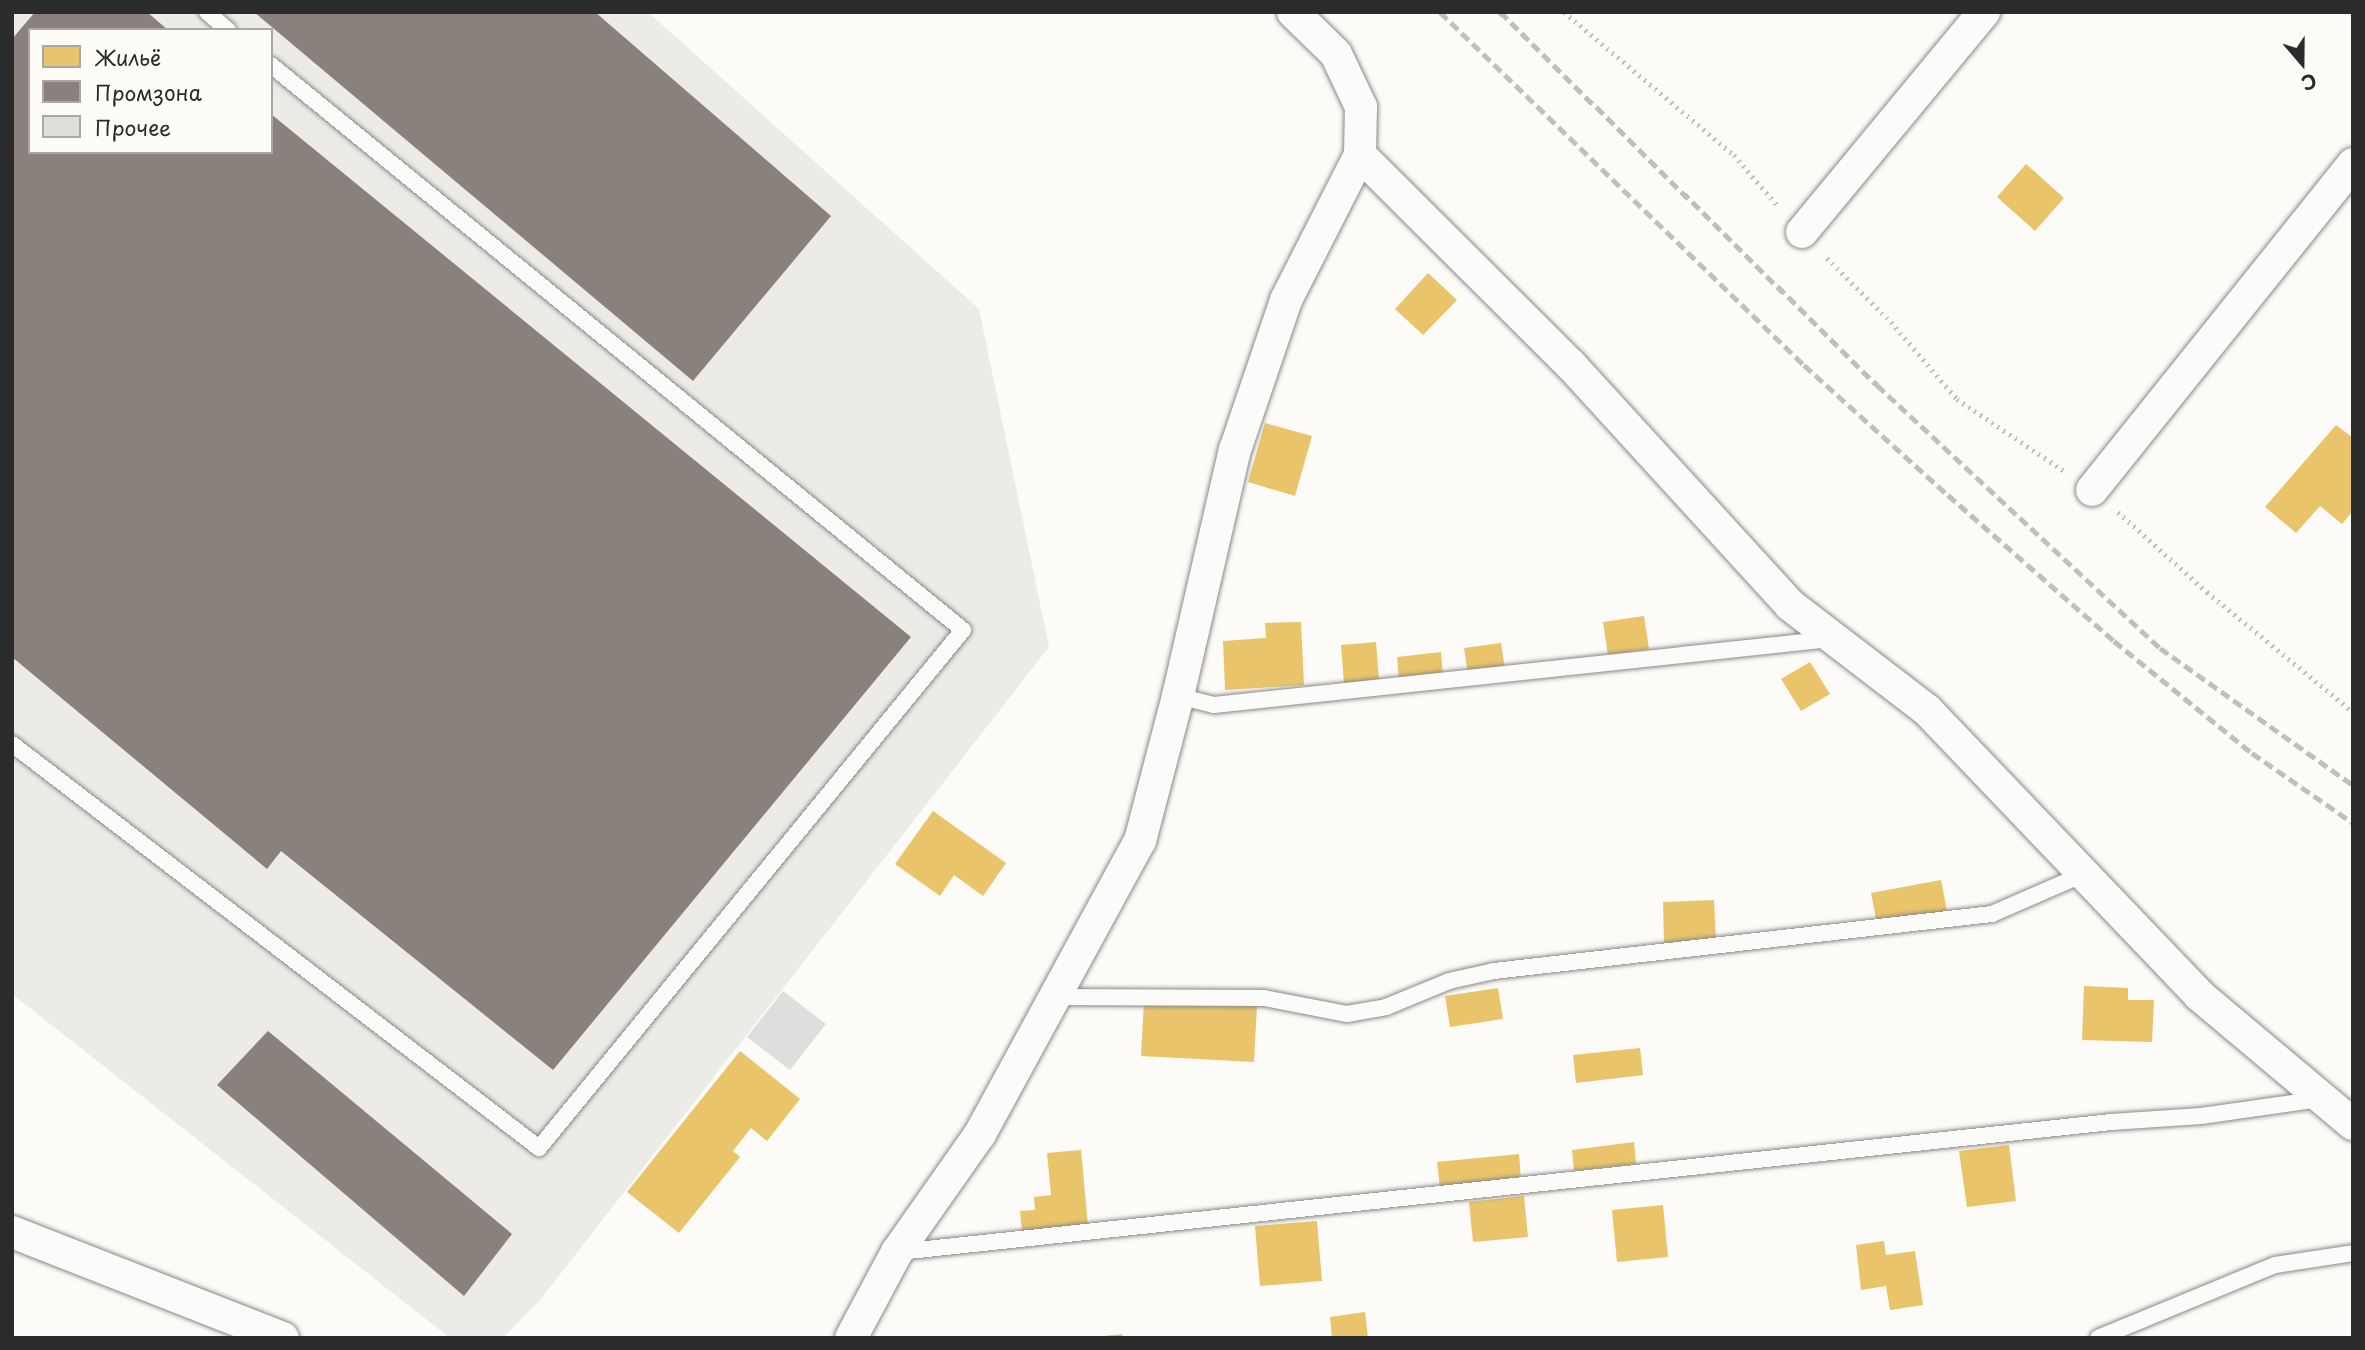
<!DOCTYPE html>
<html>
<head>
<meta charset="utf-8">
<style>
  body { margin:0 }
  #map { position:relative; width:2365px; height:1350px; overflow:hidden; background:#fcfbf8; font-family:"Playpen Sans",sans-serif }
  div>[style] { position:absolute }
  .built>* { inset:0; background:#ecebe7 }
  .homes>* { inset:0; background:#e9c46a }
  .industry>* { inset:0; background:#8a817c }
  .building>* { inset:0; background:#dfdedc }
  .path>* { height:4.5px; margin-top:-2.25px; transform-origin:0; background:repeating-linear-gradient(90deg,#c0bfbc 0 2px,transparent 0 7px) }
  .roads { filter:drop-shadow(0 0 2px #898987) drop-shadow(0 0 2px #898987) }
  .service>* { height:16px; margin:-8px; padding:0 8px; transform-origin:8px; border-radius:8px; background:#fbfbf9 }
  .minor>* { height:32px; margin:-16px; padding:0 16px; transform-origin:16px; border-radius:16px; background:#fbfbf9 }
  .rail>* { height:5px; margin-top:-2.5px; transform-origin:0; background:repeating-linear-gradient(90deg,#c0bfbc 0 10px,transparent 0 15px) }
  span { translate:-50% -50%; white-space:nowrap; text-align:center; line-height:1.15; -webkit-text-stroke:7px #fdfcf7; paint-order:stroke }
  .frame { position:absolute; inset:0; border:14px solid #2b2b2b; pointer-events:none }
  .legend { position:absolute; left:28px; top:28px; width:245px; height:126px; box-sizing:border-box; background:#fdfcf7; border:2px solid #a9a8a5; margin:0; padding:9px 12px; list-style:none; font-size:21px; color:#2b2b2b }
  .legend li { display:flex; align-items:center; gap:14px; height:35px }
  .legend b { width:35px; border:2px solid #a9a8a5 }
  .north { position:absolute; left:2267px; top:28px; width:70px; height:70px; -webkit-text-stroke:5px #fdfcf7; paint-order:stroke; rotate:160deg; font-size:19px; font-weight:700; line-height:28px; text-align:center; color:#2b2b2b }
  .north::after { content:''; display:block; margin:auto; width:24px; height:32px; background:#2b2b2b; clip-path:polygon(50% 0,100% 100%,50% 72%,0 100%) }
</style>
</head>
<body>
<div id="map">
  <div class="built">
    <div style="clip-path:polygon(evenodd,12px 12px,648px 12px,979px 309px,1049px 647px,540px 1300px,503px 1338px,450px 1338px,12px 994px,12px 12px,30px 30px,271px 30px,271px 152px,30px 152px,30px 30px)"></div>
  </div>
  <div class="homes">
    <div style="clip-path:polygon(2026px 164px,2064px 198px,2035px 231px,1997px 197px)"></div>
    <div style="clip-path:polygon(1428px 273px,1457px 300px,1423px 335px,1395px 309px)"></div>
    <div style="clip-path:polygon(1265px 423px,1312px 436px,1295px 496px,1248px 482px)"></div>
    <div style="clip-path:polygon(2336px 425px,2353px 438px,2353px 511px,2342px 524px,2320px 506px,2296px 533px,2265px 507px)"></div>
    <div style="clip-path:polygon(1644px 616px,1649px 649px,1608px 655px,1603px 622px)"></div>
    <div style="clip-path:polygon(1301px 622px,1304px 685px,1225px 690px,1223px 641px,1266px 638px,1265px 623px)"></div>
    <div style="clip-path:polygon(1376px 642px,1379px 681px,1344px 684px,1341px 645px)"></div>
    <div style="clip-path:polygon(1501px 643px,1505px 669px,1468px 674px,1464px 648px)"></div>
    <div style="clip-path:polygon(1441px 652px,1443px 676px,1399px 681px,1397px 657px)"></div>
    <div style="clip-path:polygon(1810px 662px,1830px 694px,1801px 711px,1781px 679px)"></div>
    <div style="clip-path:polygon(933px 811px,1006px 863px,983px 896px,954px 875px,940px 896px,895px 864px)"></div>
    <div style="clip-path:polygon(1941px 880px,1947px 911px,1877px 924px,1871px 893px)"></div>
    <div style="clip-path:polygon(1714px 900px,1716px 941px,1664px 943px,1663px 902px)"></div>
    <div style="clip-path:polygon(2084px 986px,2128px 988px,2128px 1000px,2154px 1000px,2152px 1042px,2082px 1040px)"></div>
    <div style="clip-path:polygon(1498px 988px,1503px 1019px,1450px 1027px,1445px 996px)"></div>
    <div style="clip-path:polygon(1144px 1001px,1257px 1006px,1254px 1062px,1141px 1056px)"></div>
    <div style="clip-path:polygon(1640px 1048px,1643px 1075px,1576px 1083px,1573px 1055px)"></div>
    <div style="clip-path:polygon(740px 1051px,800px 1099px,767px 1141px,751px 1128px,733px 1151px,740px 1157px,679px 1233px,627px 1192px)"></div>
    <div style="clip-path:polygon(1634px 1142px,1636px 1164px,1574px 1171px,1572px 1150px)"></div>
    <div style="clip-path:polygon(2009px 1145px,2016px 1201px,1967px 1207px,1959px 1151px)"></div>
    <div style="clip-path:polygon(1081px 1150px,1088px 1226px,1022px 1231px,1020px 1211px,1035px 1210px,1034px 1197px,1051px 1195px,1047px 1153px)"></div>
    <div style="clip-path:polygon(1519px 1154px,1521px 1180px,1440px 1188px,1437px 1162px)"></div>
    <div style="clip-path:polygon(1524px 1196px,1528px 1237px,1473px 1242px,1469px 1202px)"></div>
    <div style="clip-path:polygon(1663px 1205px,1668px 1257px,1617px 1262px,1612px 1210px)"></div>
    <div style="clip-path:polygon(1317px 1221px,1322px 1281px,1260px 1286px,1255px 1226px)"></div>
    <div style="clip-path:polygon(1884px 1241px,1886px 1255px,1915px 1251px,1923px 1305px,1890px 1310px,1886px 1286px,1861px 1290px,1856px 1245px)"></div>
    <div style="clip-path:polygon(1365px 1312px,1368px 1338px,1332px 1338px,1330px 1317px)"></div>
    <div style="clip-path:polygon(1122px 1334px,1123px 1338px,1105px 1338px,1104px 1336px)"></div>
  </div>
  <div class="industry">
    <div style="clip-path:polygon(35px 12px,147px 12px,168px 30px,30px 30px,30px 152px,271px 152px,271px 114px,911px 637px,553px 1070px,281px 851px,267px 869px,12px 657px,12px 39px)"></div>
    <div style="clip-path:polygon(254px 12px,595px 12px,831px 216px,693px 381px)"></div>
    <div style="clip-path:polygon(268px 1031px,512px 1234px,464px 1296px,217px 1085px)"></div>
  </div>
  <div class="building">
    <div style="clip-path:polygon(783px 991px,826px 1024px,790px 1070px,747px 1037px)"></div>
  </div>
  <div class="path">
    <div style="left:1564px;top:12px;width:222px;rotate:40.1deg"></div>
    <div style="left:1734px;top:155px;width:67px;rotate:49.2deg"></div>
    <div style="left:1827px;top:258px;width:91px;rotate:45deg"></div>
    <div style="left:1891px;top:322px;width:101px;rotate:49.4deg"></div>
    <div style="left:1957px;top:399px;width:129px;rotate:33.9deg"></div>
    <div style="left:2118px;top:512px;width:120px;rotate:42deg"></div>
    <div style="left:2207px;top:592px;width:189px;rotate:39.4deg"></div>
  </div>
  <div class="roads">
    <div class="service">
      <div style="left:207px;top:12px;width:28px;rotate:41deg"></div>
      <div style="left:1178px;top:696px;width:37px;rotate:14deg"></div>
      <div style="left:1214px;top:705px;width:622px;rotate:-6.1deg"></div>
      <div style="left:12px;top:744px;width:664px;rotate:37.47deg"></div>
      <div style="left:539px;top:1148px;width:669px;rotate:-50.7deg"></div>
      <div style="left:963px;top:630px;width:893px;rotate:-140.77deg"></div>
      <div style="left:1055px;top:997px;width:209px;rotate:0.3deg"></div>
      <div style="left:1264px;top:998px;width:85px;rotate:10.9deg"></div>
      <div style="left:1347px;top:1014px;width:40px;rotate:-10deg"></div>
      <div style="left:1386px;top:1007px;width:68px;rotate:-22.4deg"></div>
      <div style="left:1449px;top:981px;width:46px;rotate:-12.5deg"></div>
      <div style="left:1494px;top:971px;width:501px;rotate:-6.53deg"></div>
      <div style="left:1992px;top:914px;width:100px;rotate:-23.5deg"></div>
      <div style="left:899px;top:1252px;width:1219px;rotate:-6.12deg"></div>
      <div style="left:2111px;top:1122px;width:90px;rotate:-3.8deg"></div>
      <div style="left:2201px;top:1116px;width:120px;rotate:-8.1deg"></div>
      <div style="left:2098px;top:1338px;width:191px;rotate:-22.4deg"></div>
      <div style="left:2275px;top:1265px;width:79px;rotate:-8.7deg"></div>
    </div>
    <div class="minor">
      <div style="left:1293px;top:12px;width:60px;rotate:44.3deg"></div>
      <div style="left:1336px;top:54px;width:59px;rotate:64.7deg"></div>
      <div style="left:1361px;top:107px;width:48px;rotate:91.2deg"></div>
      <div style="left:1360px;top:155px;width:298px;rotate:44.9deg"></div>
      <div style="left:1571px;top:365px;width:325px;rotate:47.6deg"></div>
      <div style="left:1790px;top:605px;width:173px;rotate:37.5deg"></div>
      <div style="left:1927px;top:710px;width:394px;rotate:46.3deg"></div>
      <div style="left:2199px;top:995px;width:201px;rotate:40deg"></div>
      <div style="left:1802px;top:232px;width:286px;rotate:-50.4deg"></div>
      <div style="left:2092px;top:490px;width:418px;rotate:-51.3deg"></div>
      <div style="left:12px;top:1232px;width:291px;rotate:21.4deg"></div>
      <div style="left:851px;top:1338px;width:98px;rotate:-61.9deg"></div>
      <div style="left:897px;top:1252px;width:144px;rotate:-54.9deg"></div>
      <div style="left:980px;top:1134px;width:334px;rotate:-61.4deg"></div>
      <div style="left:1140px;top:841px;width:150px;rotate:-75.3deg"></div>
      <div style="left:1178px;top:696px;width:253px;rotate:-77deg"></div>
      <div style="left:1235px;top:450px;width:158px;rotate:-71.2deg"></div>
      <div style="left:1286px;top:300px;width:163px;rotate:-63deg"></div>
    </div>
  </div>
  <div class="rail">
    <div style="left:1440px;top:12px;width:507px;rotate:44.12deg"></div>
    <div style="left:1804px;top:365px;width:194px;rotate:42.1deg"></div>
    <div style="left:1948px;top:495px;width:221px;rotate:41.3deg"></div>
    <div style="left:2114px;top:641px;width:178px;rotate:39.1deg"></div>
    <div style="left:2252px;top:753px;width:123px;rotate:34.7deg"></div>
    <div style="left:1500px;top:12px;width:530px;rotate:44.69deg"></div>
    <div style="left:1877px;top:385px;width:386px;rotate:42.9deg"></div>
    <div style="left:2160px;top:648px;width:237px;rotate:35.4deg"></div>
  </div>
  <div class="frame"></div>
  <ul class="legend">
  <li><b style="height:19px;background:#e9c46a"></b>Жильё</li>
  <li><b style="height:19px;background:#8a817c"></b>Промзона</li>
  <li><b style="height:19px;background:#dfdedc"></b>Прочее</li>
  </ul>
  <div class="north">С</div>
</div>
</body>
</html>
